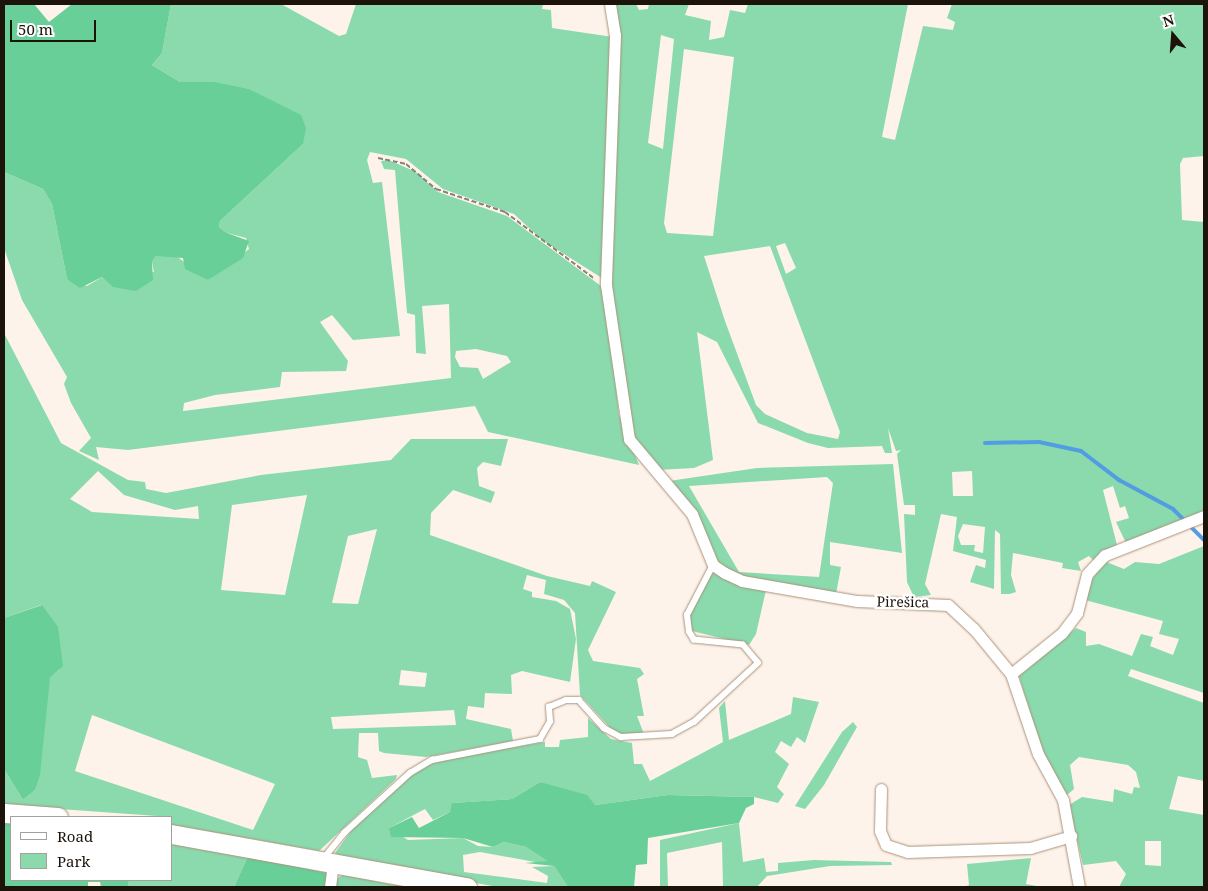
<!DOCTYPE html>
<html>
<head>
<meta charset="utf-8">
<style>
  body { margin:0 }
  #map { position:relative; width:1208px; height:891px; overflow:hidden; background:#fef3ea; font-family:"Noto Serif",serif }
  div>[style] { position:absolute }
  .green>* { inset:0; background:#8adaad }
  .forest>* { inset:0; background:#68cf99 }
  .stream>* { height:4px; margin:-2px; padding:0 2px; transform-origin:2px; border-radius:2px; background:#529de1 }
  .path>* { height:2px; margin-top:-1px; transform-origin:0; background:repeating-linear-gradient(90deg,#8b8179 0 5px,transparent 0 7.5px) }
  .roads { filter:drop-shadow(0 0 1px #aa927c) drop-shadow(0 0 1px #aa927c) }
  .lane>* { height:5.5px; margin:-2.75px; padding:0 2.75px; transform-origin:2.75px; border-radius:2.75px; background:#fff }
  .street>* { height:11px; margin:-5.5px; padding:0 5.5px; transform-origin:5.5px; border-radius:5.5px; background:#fff }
  .primary>* { height:19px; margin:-9.5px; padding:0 9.5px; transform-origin:9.5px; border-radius:9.5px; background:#fff }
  span { translate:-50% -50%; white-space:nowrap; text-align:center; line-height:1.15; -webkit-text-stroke:5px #fff; paint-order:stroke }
  .street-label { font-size:14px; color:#1c130b }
  .frame { position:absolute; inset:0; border:5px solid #1c130b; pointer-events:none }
  .legend { position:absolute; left:10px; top:816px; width:162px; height:65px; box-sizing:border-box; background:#fff; border:1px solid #a4a19d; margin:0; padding:6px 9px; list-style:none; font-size:15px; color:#1c130b }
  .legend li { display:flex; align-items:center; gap:10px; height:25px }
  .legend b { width:25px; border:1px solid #a4a19d }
  .north { position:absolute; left:1148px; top:10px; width:50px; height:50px; -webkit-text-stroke:4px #fff; paint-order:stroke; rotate:342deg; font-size:14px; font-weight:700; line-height:20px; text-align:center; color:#1c130b }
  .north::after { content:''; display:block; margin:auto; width:18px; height:22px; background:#1c130b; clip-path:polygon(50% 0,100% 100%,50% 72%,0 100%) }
  .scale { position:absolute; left:10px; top:20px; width:86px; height:22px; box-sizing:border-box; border:2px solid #1c130b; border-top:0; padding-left:6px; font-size:15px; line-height:18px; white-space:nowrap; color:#1c130b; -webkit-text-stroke:4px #fff; paint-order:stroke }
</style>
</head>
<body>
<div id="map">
  <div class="green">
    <div style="clip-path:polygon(evenodd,171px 4px,281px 4px,339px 36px,346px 34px,356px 4px,543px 4px,542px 9px,551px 10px,552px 28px,613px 37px,605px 280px,542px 240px,514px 214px,443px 189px,406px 159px,370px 152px,367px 160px,373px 183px,382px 182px,400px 336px,353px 340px,332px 315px,320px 322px,348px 361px,346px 371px,282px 372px,280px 387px,215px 395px,184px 403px,183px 411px,451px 378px,449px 304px,422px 306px,426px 354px,416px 353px,415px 315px,407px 313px,395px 170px,384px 169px,381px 161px,389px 160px,416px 172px,438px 192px,507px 216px,605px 289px,619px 415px,639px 465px,488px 432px,475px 406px,128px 450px,96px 447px,99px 460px,79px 451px,91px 438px,71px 403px,64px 384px,67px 377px,22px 300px,4px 248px,4px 172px,43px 189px,52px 204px,67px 279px,87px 286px,102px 277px,107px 281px,154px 272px,152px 262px,156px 256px,175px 255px,208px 280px,249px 249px,246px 238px,227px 233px,219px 227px,220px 221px,303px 144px,249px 89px,180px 82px,152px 65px,162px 53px,171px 4px,476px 349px,507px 356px,511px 362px,483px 379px,478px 368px,460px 367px,455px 357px,456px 351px,476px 349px)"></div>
    <div style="clip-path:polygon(evenodd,616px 4px,636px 4px,639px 10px,648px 9px,649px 4px,689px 4px,685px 15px,711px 21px,709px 40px,724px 37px,730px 10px,745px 13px,748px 4px,908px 4px,882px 137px,895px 140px,923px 26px,953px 30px,955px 22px,947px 18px,952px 4px,1204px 4px,1204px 156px,1183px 158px,1180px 164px,1182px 220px,1204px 222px,1204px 512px,1126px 543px,1116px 522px,1129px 518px,1125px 506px,1120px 508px,1113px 486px,1103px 490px,1117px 545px,1094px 561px,1089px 556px,1078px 562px,1081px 571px,1062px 568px,1063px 563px,1013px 553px,1011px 575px,1016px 592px,1010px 594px,1001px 594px,1000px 534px,995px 530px,994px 589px,970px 582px,976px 565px,985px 568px,986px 560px,953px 551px,957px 517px,941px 514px,925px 584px,931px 595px,914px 597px,907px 582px,904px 514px,915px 515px,915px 505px,904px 505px,897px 454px,901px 450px,896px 451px,888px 428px,892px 453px,885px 453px,882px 446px,828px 448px,808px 443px,758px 423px,717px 342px,697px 332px,713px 460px,694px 468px,657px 470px,636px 446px,612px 292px,616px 4px,661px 35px,674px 39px,663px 149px,648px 143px,661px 35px,616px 4px,684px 49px,734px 57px,713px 236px,667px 233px,664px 223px,684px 49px,616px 4px,785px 243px,796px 268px,786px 274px,776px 246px,785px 243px,616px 4px,770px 246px,840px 432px,838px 439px,807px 433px,765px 414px,756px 405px,725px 321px,704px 256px,770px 246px,616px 4px,972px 471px,973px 496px,953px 496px,952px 472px,972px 471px,616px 4px,963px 524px,985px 527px,983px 553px,974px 551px,975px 545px,961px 545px,958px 536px,963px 524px)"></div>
    <div style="clip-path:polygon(evenodd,4px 333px,61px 443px,128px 480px,145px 482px,146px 489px,166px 493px,261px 475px,391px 460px,411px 439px,508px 439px,501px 466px,483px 462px,477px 468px,479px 486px,495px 492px,491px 503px,453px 490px,431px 513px,430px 535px,547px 576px,590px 586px,592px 581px,616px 592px,588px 650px,593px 661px,640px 668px,644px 674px,637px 679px,644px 716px,637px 716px,644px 734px,632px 737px,614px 732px,580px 695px,575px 613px,564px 600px,544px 594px,546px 580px,527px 575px,523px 589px,532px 592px,532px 597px,556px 601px,570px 609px,576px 639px,570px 682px,522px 671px,511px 675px,512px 694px,485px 693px,484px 708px,468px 706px,466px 719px,511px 729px,513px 741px,426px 757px,384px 753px,379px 751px,378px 733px,359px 733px,358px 757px,367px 760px,372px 778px,397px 775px,396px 779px,319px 851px,171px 825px,171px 817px,4px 805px,4px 769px,23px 800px,35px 790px,45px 702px,50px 678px,59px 670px,41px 605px,4px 618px,4px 333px,98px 471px,124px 495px,175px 510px,198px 506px,199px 519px,92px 512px,70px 499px,98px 471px,4px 333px,307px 495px,285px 595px,221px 590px,232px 505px,307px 495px,4px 333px,377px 529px,358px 604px,332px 603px,348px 536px,377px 529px,4px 333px,401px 670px,427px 673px,425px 687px,399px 685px,401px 670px,4px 333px,454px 710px,456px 725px,333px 729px,331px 717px,454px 710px,4px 333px,92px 715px,275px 784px,253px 830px,75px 771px,92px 715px)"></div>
    <div style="clip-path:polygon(evenodd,893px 464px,902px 553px,830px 542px,830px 565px,841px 567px,836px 594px,739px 576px,724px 567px,715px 558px,700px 519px,669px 481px,757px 468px,893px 464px,827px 477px,833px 483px,819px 577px,739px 572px,689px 486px,827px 477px)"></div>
    <div style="clip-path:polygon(evenodd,1204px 546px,1204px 693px,1131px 669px,1128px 676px,1204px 703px,1204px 781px,1178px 776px,1169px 809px,1204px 815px,1204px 887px,1119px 887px,1126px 874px,1116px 861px,1083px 865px,1069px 805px,1082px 797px,1113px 802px,1114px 789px,1132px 794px,1134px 787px,1140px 788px,1136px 772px,1128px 765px,1079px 757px,1070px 765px,1074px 789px,1067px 795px,1042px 752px,1019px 676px,1076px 628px,1086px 632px,1086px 646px,1099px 644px,1132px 656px,1141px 634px,1153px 637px,1150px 646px,1173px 655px,1179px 639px,1159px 634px,1163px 621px,1085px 600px,1088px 586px,1104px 561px,1124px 569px,1135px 562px,1159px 564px,1204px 546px,1145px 841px,1161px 841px,1161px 866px,1145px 865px,1145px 841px)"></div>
    <div style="clip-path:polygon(714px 573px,766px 590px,756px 634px,749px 645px,692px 631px,690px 615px,708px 576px)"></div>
    <div style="clip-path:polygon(793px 697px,819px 702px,805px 743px,797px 737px,791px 747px,781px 741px,775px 752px,789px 764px,777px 787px,784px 794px,778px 803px,754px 797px,668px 795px,595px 805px,540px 782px,512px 799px,453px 803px,450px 812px,433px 820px,425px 809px,389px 828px,408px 840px,463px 838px,478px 846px,493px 847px,504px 842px,526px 847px,547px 861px,546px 864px,480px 852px,463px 855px,464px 872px,547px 883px,548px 876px,532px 867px,554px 866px,568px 887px,498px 887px,346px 860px,335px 853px,354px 827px,402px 782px,421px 768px,449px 758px,545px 742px,545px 747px,559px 747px,560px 740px,588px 737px,588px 718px,611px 739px,632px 743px,634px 764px,642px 764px,650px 781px,723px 742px,719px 708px,725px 701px,729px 740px,791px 714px)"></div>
    <div style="clip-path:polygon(853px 722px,857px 727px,824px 785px,805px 809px,795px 806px,842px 732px)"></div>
    <div style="clip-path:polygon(739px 823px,743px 862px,764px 858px,766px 872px,778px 871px,778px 863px,814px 860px,891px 862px,892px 865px,830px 866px,767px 876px,757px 887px,723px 887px,722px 842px,667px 853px,668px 887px,660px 887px,660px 840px)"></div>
    <div style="clip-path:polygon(171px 841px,248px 856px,234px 887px,128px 887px,129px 880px,171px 880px)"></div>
    <div style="clip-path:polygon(1031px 858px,1026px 884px,1042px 887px,964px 887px,969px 885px,967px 864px)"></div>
    <div style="clip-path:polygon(344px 874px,384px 883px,409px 887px,334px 887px,336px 879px)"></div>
  </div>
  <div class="forest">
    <div style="clip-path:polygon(4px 4px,34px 4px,49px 22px,72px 4px,171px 4px,162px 53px,152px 65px,180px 82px,214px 82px,249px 89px,301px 115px,306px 128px,303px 144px,220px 221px,219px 227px,227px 233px,249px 241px,243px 258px,208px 280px,185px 269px,183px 258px,156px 256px,152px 262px,153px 280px,136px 291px,113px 287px,102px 277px,80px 288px,67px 279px,52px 204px,43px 189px,4px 172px)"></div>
    <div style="clip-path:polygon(42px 605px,58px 627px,63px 666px,50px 678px,40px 775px,35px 790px,23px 800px,4px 769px,4px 618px)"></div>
    <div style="clip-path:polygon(540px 782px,587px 795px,595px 805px,668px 795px,754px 797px,754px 804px,746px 808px,739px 823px,648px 838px,647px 864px,636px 865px,634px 887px,568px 887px,554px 866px,525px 863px,547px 861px,526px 847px,504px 842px,493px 847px,463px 838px,391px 837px,389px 828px,412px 817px,419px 828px,450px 812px,452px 803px,512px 799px)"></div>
    <div style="clip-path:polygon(4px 821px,11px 821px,11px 880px,129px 880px,128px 887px,101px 887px,100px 882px,88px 882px,88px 887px,4px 887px)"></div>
    <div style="clip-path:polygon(248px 856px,327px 873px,327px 887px,234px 887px)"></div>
  </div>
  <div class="stream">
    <div style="left:985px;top:443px;width:54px;rotate:-1.1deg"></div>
    <div style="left:1039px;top:442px;width:43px;rotate:12.1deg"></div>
    <div style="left:1081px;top:451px;width:48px;rotate:37.3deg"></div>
    <div style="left:1119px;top:480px;width:61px;rotate:28.2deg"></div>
    <div style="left:1173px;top:509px;width:44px;rotate:45deg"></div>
  </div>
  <div class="path">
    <div style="left:378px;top:158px;width:29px;rotate:12deg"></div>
    <div style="left:406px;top:164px;width:39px;rotate:40deg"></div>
    <div style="left:436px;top:189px;width:73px;rotate:18.4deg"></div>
    <div style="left:505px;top:212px;width:112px;rotate:36.7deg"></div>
  </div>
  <div class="roads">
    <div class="lane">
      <div style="left:324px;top:858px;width:32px;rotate:-51deg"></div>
      <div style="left:344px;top:833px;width:89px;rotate:-42.3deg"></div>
      <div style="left:410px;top:773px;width:26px;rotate:-31deg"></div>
      <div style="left:432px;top:760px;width:110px;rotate:-11deg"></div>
      <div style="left:540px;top:739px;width:20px;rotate:-60deg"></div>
      <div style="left:550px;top:722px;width:15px;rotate:-94deg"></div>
      <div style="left:549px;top:707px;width:18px;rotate:-22deg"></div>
      <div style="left:566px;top:700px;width:13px"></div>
      <div style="left:579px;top:700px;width:38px;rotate:48deg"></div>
      <div style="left:604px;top:728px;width:19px;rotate:28deg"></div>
      <div style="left:621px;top:737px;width:51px;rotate:-3.4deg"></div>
      <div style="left:672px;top:734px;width:25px;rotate:-29deg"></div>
      <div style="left:694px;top:722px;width:87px;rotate:-42.7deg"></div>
      <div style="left:758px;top:663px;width:23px;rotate:-130deg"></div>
      <div style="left:743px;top:645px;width:49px;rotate:-174.2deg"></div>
      <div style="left:694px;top:640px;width:9px;rotate:-122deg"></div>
      <div style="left:689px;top:632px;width:17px;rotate:-97deg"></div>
      <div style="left:687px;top:615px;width:56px;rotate:-62.5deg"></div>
    </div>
    <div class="street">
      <div style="left:610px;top:4px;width:31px;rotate:81deg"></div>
      <div style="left:615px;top:35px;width:250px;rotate:92.1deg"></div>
      <div style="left:606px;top:285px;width:156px;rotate:81.5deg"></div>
      <div style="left:629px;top:439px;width:98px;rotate:50deg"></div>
      <div style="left:692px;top:514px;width:55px;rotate:67.6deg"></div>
      <div style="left:713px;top:565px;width:14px;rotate:34deg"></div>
      <div style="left:725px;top:573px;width:19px;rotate:25deg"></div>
      <div style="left:742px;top:581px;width:117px;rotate:9.9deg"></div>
      <div style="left:857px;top:601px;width:91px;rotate:2.5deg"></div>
      <div style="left:948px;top:605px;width:35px;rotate:43deg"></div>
      <div style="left:974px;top:629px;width:58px;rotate:50.6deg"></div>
      <div style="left:1011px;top:674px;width:84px;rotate:71.4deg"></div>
      <div style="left:1038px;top:754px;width:52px;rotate:61.5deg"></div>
      <div style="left:1063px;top:800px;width:88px;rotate:79.6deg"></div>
      <div style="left:1011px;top:674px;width:65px;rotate:-38.8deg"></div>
      <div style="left:1062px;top:633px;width:25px;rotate:-53deg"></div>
      <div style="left:1077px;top:613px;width:40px;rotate:-75.6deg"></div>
      <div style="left:1087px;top:574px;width:26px;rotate:-47deg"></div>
      <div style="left:1105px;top:555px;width:106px;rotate:-21.5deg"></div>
      <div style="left:881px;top:789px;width:42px;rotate:91.4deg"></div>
      <div style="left:880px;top:831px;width:15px;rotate:67deg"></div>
      <div style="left:886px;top:845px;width:22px;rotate:18deg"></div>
      <div style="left:907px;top:852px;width:123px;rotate:-1.9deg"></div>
      <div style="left:1030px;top:848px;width:43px;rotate:-16.3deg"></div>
      <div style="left:330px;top:887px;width:26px;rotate:-83deg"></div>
    </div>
    <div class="primary">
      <div style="left:4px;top:813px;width:54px;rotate:4.2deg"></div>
      <div style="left:171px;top:834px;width:301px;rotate:10.2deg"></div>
    </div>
  </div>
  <div class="street-label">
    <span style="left:903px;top:602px;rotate:1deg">Pirešica</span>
  </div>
  <div class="frame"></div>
  <ul class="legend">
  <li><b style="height:6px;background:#fff"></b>Road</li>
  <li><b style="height:14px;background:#8adaad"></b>Park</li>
  </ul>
  <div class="north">N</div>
  <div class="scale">50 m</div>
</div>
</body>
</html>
